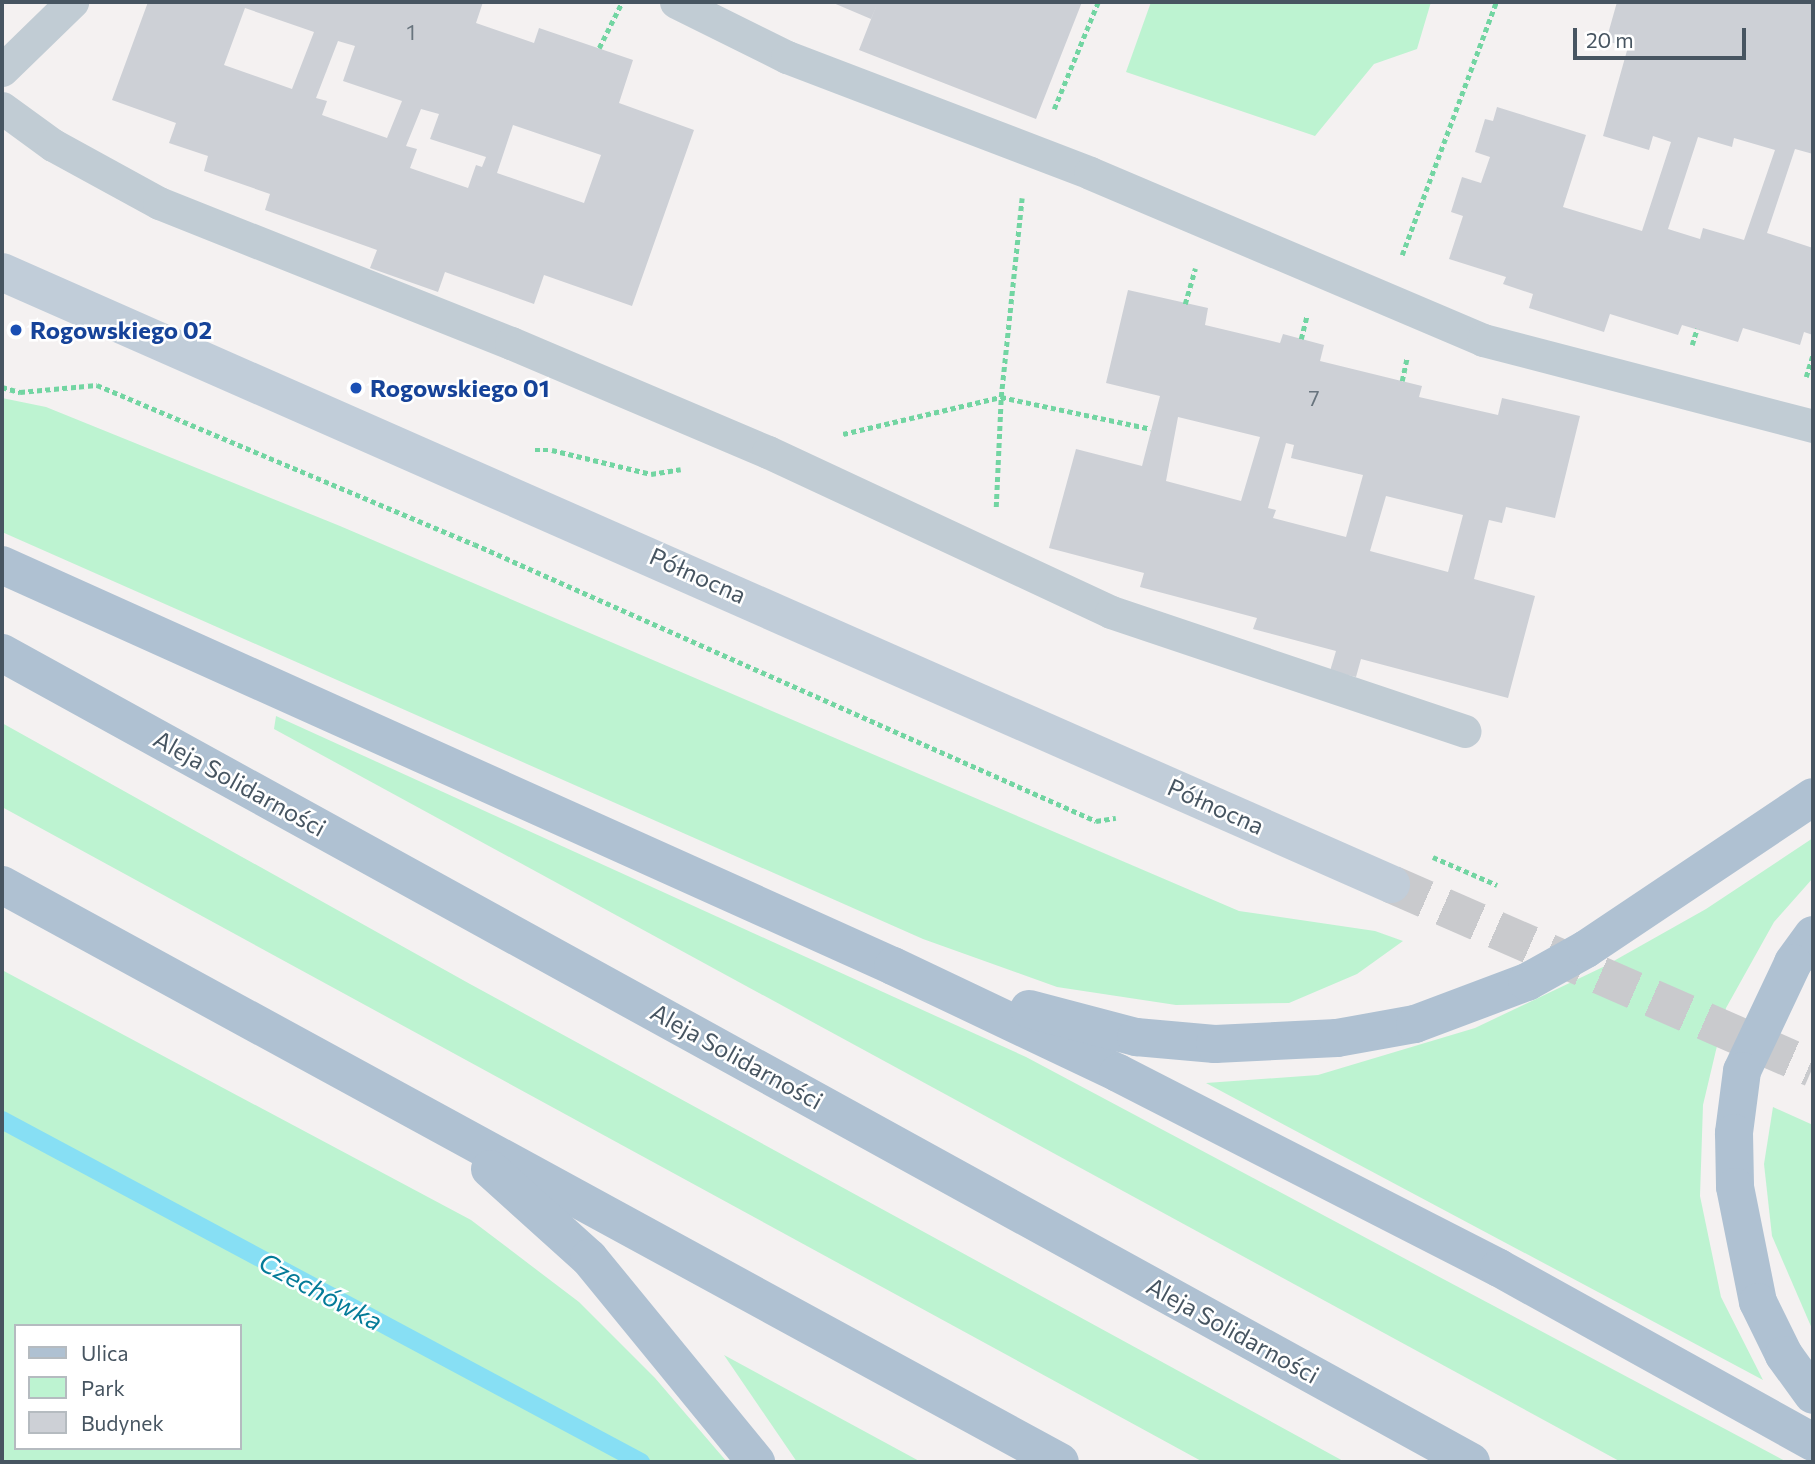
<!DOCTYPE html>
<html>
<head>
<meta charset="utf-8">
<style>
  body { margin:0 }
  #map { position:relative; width:1815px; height:1464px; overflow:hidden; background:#f4f1f1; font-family:Commissioner,sans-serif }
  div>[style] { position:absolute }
  .green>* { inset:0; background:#bdf3d1 }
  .stream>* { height:18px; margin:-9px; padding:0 9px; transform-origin:9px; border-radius:9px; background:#87dff4 }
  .building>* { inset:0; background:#cdd0d6 }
  .secondary-tunnel>* { height:38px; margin-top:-19px; transform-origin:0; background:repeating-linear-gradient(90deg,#c9cacd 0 38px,transparent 0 57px) }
  .path>* { height:4.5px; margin-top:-2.25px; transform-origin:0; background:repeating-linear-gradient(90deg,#72d5a2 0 5px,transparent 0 8.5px) }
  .lane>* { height:33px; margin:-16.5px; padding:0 16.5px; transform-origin:16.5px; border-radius:16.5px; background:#c1ccd4 }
  .secondary>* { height:38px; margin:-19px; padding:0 19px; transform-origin:19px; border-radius:19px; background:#c1cdd9 }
  .primary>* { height:38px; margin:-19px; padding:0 19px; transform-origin:19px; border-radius:19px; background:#afc1d2 }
  .dots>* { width:19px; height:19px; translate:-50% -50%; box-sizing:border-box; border:4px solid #fff; border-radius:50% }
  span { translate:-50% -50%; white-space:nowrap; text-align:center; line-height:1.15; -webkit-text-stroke:5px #fff; paint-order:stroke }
  .number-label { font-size:21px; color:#68747e }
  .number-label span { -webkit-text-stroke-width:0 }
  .transit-label { font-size:24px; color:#164399; font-weight:700 }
  .left { translate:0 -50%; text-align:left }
  .street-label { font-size:24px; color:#475561 }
  .water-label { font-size:26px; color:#047b98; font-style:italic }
  .frame { position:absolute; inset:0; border:4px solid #475561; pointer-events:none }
  .legend { position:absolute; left:14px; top:1324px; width:228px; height:126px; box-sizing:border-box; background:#fff; border:2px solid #b5bbc0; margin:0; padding:9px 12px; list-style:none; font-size:21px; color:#475561 }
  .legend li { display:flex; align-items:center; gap:14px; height:35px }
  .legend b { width:35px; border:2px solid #b5bbc0 }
  .scale { position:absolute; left:1573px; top:28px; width:173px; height:32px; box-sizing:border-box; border:4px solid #475561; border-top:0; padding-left:9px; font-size:21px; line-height:24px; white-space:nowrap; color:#475561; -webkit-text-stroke:5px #fff; paint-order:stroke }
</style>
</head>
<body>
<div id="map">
  <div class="green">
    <div style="clip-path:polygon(1151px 2px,1431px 2px,1417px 49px,1374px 64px,1315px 136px,1126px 72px)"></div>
    <div style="clip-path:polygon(2px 398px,46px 407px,340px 526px,1239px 911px,1375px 931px,1403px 941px,1357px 974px,1289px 1003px,1176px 1005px,1057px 987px,923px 939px,2px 532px)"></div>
    <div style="clip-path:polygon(276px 716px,1026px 1057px,1787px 1462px,1621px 1462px,274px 729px)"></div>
    <div style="clip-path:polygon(2px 723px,470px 984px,1345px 1462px,1203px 1462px,2px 807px)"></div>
    <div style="clip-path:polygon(1813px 838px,1813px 878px,1774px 922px,1726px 1008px,1703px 1105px,1700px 1196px,1721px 1297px,1763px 1380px,1206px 1083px,1318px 1075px,1475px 1028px,1603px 967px,1706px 909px)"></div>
    <div style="clip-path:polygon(evenodd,2px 970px,471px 1220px,579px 1302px,655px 1378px,727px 1462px,2px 1462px,2px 970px,16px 1326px,240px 1326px,240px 1448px,16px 1448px,16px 1326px)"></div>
    <div style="clip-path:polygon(1773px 1107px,1813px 1125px,1813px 1331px,1772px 1236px,1764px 1164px)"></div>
    <div style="clip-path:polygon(724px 1355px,921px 1462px,797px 1462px)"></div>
  </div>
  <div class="stream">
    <div style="left:2px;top:1120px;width:725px;rotate:28.16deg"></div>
  </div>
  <div class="building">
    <div style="clip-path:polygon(evenodd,148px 2px,483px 2px,476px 23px,534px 43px,539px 28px,633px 60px,619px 103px,694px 130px,632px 306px,544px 275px,534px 304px,445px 272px,438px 292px,370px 268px,377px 250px,265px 210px,270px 194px,204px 171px,208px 156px,169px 143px,176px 123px,112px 100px,148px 2px,245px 8px,314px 32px,292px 89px,224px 65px,245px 8px,148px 2px,338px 41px,355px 46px,343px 81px,402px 101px,387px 138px,322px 115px,327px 101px,316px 98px,338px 41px,148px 2px,421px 109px,439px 114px,430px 139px,486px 157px,482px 167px,476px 165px,468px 188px,410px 168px,417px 149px,406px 146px,421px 109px,148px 2px,513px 125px,601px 155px,584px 203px,497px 173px,513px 125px)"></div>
    <div style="clip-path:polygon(831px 2px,1082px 2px,1036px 119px,859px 50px,877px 4px,871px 19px)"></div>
    <div style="clip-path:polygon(evenodd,1617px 2px,1813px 2px,1813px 154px,1795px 149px,1767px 233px,1813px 248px,1813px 335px,1804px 332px,1800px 345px,1743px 328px,1738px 342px,1682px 325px,1678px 335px,1610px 314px,1604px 332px,1529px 308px,1533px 294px,1503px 284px,1506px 277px,1449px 259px,1463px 216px,1451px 212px,1462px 177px,1481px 183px,1490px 157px,1475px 152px,1485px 119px,1493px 121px,1497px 107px,1586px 135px,1563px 207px,1642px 231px,1671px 142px,1653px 136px,1649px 150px,1603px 136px,1628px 47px,1606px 41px,1617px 2px,1698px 137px,1732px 147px,1734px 138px,1775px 150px,1744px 240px,1703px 228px,1700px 239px,1668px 229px,1698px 137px)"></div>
    <div style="clip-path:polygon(evenodd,1128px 290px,1208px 308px,1205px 325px,1280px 343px,1283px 334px,1324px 345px,1320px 361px,1422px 386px,1419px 397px,1498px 415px,1502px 398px,1580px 416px,1555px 518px,1506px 507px,1502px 523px,1489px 520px,1474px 579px,1535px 596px,1508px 698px,1361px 659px,1356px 677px,1330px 671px,1336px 651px,1253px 629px,1257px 618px,1140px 587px,1144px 573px,1049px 548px,1076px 449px,1142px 466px,1160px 396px,1106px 383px,1128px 290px,1178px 417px,1260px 437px,1241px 501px,1166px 481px,1178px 417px,1128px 290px,1286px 443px,1294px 445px,1291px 458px,1363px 475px,1346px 537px,1273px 518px,1276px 510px,1268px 508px,1286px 443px,1128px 290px,1386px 496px,1463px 515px,1448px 572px,1370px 551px,1386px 496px)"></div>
  </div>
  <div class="secondary-tunnel">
    <div style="left:1391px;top:884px;width:460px;rotate:23.6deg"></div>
  </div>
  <div class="path">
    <div style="left:599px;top:48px;width:51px;rotate:-63.4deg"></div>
    <div style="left:1054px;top:109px;width:116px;rotate:-67.6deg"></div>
    <div style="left:1402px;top:255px;width:270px;rotate:-69.6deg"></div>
    <div style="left:1185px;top:304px;width:37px;rotate:-74deg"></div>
    <div style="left:1301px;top:339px;width:25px;rotate:-76deg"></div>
    <div style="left:1692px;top:345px;width:17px;rotate:-73deg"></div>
    <div style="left:1806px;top:377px;width:24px;rotate:-73deg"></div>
    <div style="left:1402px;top:381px;width:24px;rotate:-78deg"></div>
    <div style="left:2px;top:387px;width:19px;rotate:16deg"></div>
    <div style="left:20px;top:392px;width:77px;rotate:-5.2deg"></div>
    <div style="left:97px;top:385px;width:409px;rotate:22.9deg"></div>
    <div style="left:474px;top:544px;width:681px;rotate:24.01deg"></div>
    <div style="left:1096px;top:821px;width:20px;rotate:-9deg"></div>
    <div style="left:843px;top:434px;width:162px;rotate:-13.2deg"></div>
    <div style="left:1001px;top:397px;width:153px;rotate:12deg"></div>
    <div style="left:535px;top:450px;width:17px"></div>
    <div style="left:552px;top:450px;width:102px;rotate:13.6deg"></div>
    <div style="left:651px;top:474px;width:30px;rotate:-9deg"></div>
    <div style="left:996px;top:507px;width:110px;rotate:-87.4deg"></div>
    <div style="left:1001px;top:397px;width:200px;rotate:-84deg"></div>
    <div style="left:1433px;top:857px;width:70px;rotate:23.6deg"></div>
  </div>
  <div class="lane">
    <div style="left:676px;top:2px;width:124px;rotate:26.4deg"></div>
    <div style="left:787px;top:57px;width:324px;rotate:20.9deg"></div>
    <div style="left:1090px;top:173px;width:427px;rotate:23deg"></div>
    <div style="left:1483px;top:340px;width:341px;rotate:14.6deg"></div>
    <div style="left:2px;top:70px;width:98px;rotate:-44.2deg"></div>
    <div style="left:2px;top:108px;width:63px;rotate:36deg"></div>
    <div style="left:53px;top:145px;width:121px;rotate:28.7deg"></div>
    <div style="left:159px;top:203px;width:379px;rotate:21.7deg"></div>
    <div style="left:511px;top:343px;width:279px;rotate:23deg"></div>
    <div style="left:768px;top:452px;width:378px;rotate:25deg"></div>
    <div style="left:1111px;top:612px;width:373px;rotate:18.6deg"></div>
  </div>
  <div class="secondary">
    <div style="left:2px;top:272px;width:1518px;rotate:23.78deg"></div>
  </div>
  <div class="primary">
    <div style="left:2px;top:565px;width:977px;rotate:24.23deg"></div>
    <div style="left:893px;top:966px;width:249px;rotate:25.4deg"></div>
    <div style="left:1118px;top:1073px;width:428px;rotate:27.1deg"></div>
    <div style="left:1499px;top:1268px;width:359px;rotate:29deg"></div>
    <div style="left:2px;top:653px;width:1677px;rotate:28.84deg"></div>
    <div style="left:2px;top:885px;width:1205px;rotate:28.61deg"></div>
    <div style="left:1813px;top:935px;width:34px;rotate:126deg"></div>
    <div style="left:1793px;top:963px;width:119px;rotate:115.3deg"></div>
    <div style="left:1742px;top:1071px;width:63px;rotate:97.4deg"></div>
    <div style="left:1734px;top:1133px;width:54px;rotate:88.9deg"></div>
    <div style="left:1735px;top:1187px;width:117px;rotate:78.7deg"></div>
    <div style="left:1758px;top:1302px;width:59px;rotate:63.9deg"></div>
    <div style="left:1784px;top:1355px;width:49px;rotate:54.1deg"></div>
    <div style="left:1029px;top:1009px;width:111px;rotate:14.7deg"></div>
    <div style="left:1136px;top:1037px;width:79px;rotate:5.1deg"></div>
    <div style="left:1215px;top:1044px;width:122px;rotate:-2.8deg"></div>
    <div style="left:1337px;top:1038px;width:79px;rotate:-10.2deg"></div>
    <div style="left:1415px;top:1024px;width:120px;rotate:-20.6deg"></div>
    <div style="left:1527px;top:982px;width:68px;rotate:-29.2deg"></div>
    <div style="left:1586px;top:949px;width:273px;rotate:-33.8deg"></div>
    <div style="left:490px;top:1169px;width:133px;rotate:42deg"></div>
    <div style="left:589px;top:1258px;width:264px;rotate:50.7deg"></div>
  </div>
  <div class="dots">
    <div style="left:16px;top:330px;background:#1a4fb4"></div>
    <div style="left:356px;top:388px;background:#1a4fb4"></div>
  </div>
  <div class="number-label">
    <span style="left:411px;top:32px">1</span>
    <span style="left:1314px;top:398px">7</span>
  </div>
  <div class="transit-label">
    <span class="left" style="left:30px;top:330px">Rogowskiego 02</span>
    <span class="left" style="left:370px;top:388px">Rogowskiego 01</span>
  </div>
  <div class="street-label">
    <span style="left:698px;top:575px;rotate:24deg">Północna</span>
    <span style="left:240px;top:783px;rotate:29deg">Aleja Solidarności</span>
    <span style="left:1216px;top:806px;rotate:24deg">Północna</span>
    <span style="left:737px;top:1056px;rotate:29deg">Aleja Solidarności</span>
    <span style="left:1233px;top:1330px;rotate:29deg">Aleja Solidarności</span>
  </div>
  <div class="water-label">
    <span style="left:321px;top:1291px;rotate:28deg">Czechówka</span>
  </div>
  <div class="frame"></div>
  <ul class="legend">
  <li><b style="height:9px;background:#afc1d2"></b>Ulica</li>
  <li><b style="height:19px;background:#bdf3d1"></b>Park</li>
  <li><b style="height:19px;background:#cdd0d6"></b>Budynek</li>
  </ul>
  <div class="scale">20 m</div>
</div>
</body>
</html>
